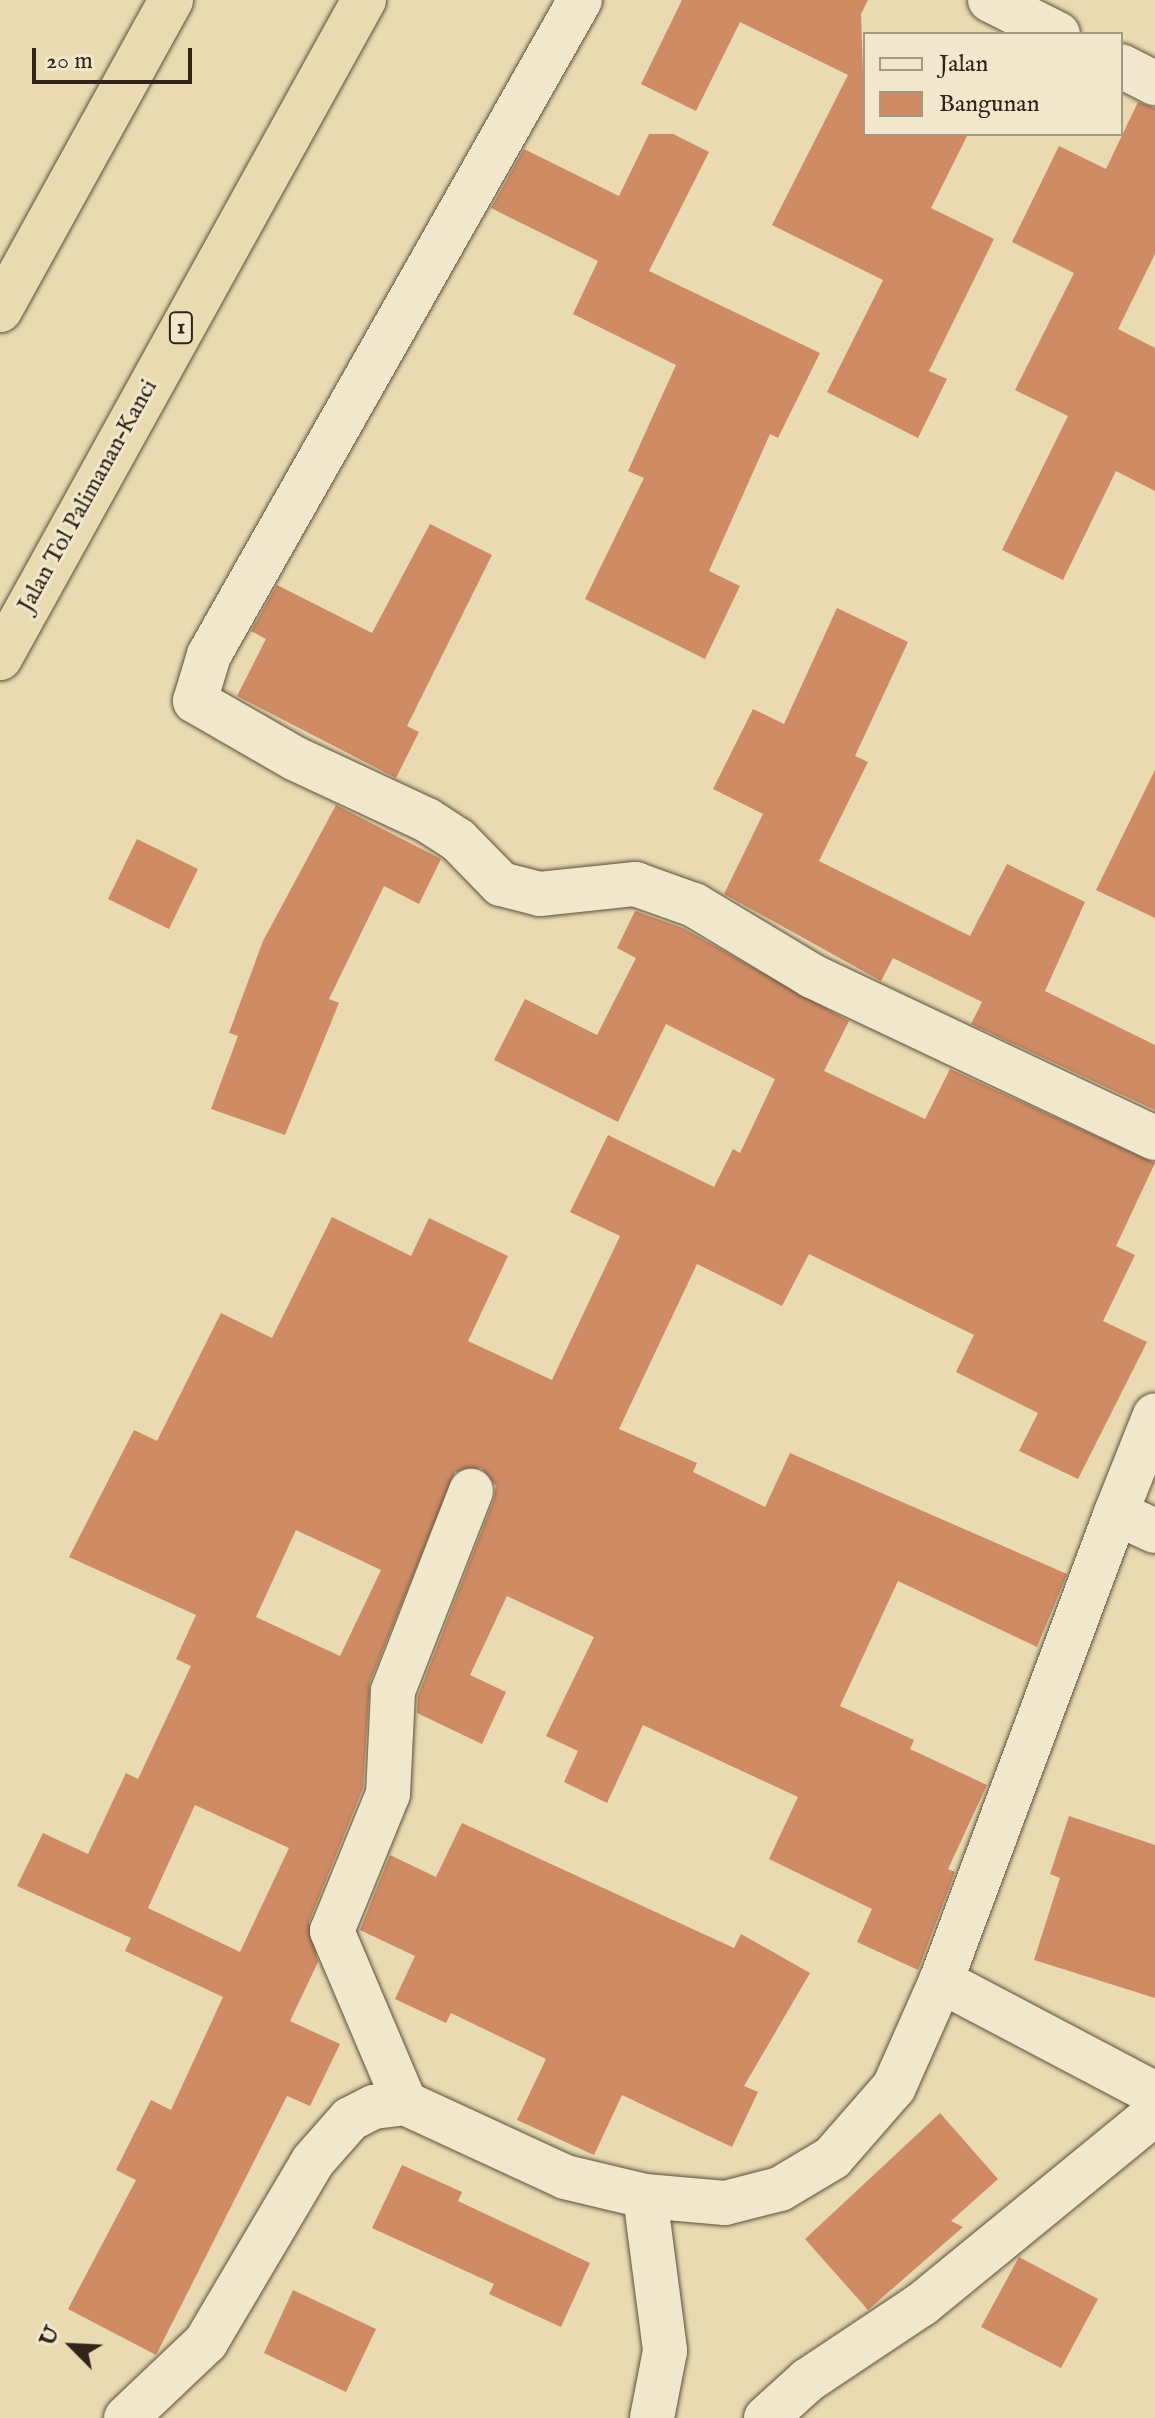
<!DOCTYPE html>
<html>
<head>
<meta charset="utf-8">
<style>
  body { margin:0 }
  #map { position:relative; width:1155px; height:2418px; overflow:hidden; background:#e9dab1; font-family:"IM FELL English",serif }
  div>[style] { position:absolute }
  .building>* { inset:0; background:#cf8b64 }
  .roads { filter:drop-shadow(0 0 2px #5f513f) drop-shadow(0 0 2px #5f513f) }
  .minor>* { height:44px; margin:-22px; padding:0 22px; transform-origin:22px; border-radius:22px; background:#f1e7cc }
  .motorway>* { height:44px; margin:-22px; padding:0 22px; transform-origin:22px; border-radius:22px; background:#e9dab1 }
  span { translate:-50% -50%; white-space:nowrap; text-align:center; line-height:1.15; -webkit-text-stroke:6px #f1e7cc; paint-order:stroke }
  .shield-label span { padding:2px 6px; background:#f1e7cc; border:2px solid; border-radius:6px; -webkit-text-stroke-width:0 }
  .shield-label { font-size:22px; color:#312319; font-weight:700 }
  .street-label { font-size:24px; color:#312319 }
  .legend { position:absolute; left:863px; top:32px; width:260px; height:104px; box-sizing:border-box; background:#f1e7cc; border:2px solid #a49984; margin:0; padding:10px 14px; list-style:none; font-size:24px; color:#312319 }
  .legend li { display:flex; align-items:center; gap:16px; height:40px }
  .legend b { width:40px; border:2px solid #a49984 }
  .north { position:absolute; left:32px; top:2306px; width:80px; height:80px; -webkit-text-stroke:6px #f1e7cc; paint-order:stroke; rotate:294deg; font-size:22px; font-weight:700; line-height:32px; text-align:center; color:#312319 }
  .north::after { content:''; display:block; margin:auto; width:28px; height:36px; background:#312319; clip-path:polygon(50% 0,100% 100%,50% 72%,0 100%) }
  .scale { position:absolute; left:32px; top:48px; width:160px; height:36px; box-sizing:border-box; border:4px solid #312319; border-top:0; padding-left:10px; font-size:24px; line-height:28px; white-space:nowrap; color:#312319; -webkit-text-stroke:6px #f1e7cc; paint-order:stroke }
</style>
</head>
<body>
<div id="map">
  <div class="building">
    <div style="clip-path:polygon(682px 0,868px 0,861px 14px,865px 134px,968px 134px,931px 208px,994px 239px,929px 371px,947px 379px,918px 438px,827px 392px,883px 280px,772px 225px,848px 75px,740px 22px,696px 111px,641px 84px)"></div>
    <div style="clip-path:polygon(1138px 102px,1155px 108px,1155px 254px,1118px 329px,1155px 348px,1155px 491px,1116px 471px,1063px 580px,1002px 550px,1068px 416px,1015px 390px,1074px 273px,1012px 242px,1059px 146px,1106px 169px)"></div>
    <div style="clip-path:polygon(649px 134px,673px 134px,709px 152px,649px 271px,820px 353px,778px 438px,770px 434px,709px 571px,740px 586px,705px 659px,585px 599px,644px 478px,628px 471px,676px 365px,573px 314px,598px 261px,491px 208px,524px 149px,619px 196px)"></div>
    <div style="clip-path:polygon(430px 524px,492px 555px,407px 726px,419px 732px,396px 778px,237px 696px,266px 639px,251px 631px,277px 585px,372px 633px)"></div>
    <div style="clip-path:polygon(837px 608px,908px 642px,855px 756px,868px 762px,819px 861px,970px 936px,1007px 864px,1085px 902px,1045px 991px,1155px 1045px,1155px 1110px,971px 1024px,982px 1002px,893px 958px,881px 981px,724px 894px,763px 814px,713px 789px,753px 709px,784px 724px)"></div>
    <div style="clip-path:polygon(1155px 770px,1155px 918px,1096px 890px)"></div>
    <div style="clip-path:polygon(336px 805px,441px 859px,419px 904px,384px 886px,329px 999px,339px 1003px,285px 1135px,211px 1109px,238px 1036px,229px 1033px,263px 941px)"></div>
    <div style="clip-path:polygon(137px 839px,198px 869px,169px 929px,108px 899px)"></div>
    <div style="clip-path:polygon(evenodd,635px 911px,683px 928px,849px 1021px,824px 1071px,925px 1119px,950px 1069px,1155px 1163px,1116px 1246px,1135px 1255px,1103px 1321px,1147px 1342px,1078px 1479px,1019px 1451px,1038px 1413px,956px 1372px,974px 1335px,809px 1254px,782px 1306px,697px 1264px,619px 1429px,697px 1463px,693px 1472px,765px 1507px,790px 1453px,1067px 1574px,1037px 1647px,898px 1581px,840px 1706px,914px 1740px,910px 1749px,987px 1785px,948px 1869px,955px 1872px,918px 1970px,857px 1942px,872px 1909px,769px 1859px,798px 1797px,643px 1725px,607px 1803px,564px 1782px,578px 1751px,546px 1736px,594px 1637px,507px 1596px,470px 1675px,506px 1692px,482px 1744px,417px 1713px,418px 1696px,494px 1499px,496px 1486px,481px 1468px,455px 1472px,370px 1682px,363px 1788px,309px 1922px,318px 1962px,290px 2021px,340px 2044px,310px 2106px,287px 2096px,156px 2355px,68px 2309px,136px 2180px,116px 2170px,151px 2100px,171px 2110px,223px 1997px,125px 1951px,131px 1938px,17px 1886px,43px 1833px,88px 1854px,126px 1773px,138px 1779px,191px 1666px,176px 1659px,196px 1615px,69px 1557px,134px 1430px,157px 1441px,221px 1313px,272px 1338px,332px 1217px,411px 1256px,429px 1218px,508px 1256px,468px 1341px,552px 1380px,620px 1236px,570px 1212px,608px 1135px,714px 1187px,733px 1149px,740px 1153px,775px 1079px,666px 1024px,618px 1122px,494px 1060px,525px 999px,597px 1035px,636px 958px,617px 948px,635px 911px,296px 1530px,381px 1570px,340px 1656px,256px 1617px,296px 1530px,635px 911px,195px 1805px,289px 1848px,240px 1952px,148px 1908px,195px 1805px)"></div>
    <div style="clip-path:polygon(1069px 1816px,1155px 1845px,1155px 1998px,1034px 1960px,1060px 1878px,1050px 1874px)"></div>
    <div style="clip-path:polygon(462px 1823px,734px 1948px,741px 1934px,810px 1973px,744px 2086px,758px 2092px,732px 2147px,622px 2095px,594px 2155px,517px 2120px,546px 2059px,451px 2013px,446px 2023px,395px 1999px,415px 1956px,360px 1930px,390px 1855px,436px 1877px)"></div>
    <div style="clip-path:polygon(940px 2113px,998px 2179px,951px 2221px,963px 2227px,868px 2310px,805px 2239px)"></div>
    <div style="clip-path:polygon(402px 2165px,462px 2192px,458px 2201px,590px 2263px,561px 2327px,489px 2294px,494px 2284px,372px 2228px)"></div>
    <div style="clip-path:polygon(1019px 2257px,1098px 2299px,1061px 2368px,981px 2327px)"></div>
    <div style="clip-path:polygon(293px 2290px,376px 2329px,346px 2392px,264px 2353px)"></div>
  </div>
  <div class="roads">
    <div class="minor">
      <div style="left:580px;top:0;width:753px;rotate:119.53deg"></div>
      <div style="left:209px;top:655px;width:48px;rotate:106.9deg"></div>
      <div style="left:195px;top:701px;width:116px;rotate:29.9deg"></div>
      <div style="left:296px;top:759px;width:145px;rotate:25deg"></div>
      <div style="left:427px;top:820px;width:37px;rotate:33deg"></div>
      <div style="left:458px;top:840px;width:62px;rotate:45.7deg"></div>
      <div style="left:501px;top:884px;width:40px;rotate:14.4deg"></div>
      <div style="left:540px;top:894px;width:96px;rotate:-6deg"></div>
      <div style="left:635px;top:884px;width:63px;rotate:19.6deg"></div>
      <div style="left:694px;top:905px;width:138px;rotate:31deg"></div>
      <div style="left:812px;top:976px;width:379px;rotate:25.3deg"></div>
      <div style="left:990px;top:0;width:76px;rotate:26.6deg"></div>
      <div style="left:1121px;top:66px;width:38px;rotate:27deg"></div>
      <div style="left:1116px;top:1513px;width:105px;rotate:-68.3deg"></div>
      <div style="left:941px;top:1981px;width:242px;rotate:27.8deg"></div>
      <div style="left:405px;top:2103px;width:187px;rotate:-113deg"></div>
      <div style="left:332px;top:1931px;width:148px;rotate:-67.8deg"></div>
      <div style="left:388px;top:1794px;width:103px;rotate:-87.2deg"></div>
      <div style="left:393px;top:1691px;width:215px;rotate:-68.7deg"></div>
      <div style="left:645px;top:2196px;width:156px;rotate:82.6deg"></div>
      <div style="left:665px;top:2351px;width:68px;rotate:101deg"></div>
      <div style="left:126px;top:2418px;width:110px;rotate:-43.5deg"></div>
      <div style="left:206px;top:2342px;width:210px;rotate:-59.4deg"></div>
      <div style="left:313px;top:2161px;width:56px;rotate:-48.6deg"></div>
      <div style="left:350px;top:2119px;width:27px;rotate:-27deg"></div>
      <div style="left:374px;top:2107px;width:31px;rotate:-7deg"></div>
      <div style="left:405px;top:2103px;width:176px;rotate:24.8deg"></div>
      <div style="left:565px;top:2177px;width:82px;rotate:13.4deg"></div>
      <div style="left:645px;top:2196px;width:80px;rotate:5deg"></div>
      <div style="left:725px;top:2203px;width:57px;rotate:-14.3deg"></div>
      <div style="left:780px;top:2189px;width:61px;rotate:-30.8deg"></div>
      <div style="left:832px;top:2158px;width:94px;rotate:-48.9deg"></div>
      <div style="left:894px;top:2087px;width:116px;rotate:-66.1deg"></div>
      <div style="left:941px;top:1981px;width:500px;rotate:-69.5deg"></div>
      <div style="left:1116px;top:1513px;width:43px;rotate:24.8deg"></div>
      <div style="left:766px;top:2418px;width:57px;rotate:-42.1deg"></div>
      <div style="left:808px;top:2380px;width:137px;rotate:-33.7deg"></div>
      <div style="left:922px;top:2304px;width:301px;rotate:-39.3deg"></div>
    </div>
    <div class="motorway">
      <div style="left:0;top:310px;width:354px;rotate:-61.1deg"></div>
      <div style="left:0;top:658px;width:752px;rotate:-61.05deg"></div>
    </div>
  </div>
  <div class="shield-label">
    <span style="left:181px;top:328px">1</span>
  </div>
  <div class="street-label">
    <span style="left:88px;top:496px;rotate:-61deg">Jalan Tol Palimanan–Kanci</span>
  </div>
  <ul class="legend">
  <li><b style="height:10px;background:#f1e7cc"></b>Jalan</li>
  <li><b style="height:22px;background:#cf8b64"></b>Bangunan</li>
  </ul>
  <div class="north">U</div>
  <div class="scale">20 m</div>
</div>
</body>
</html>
